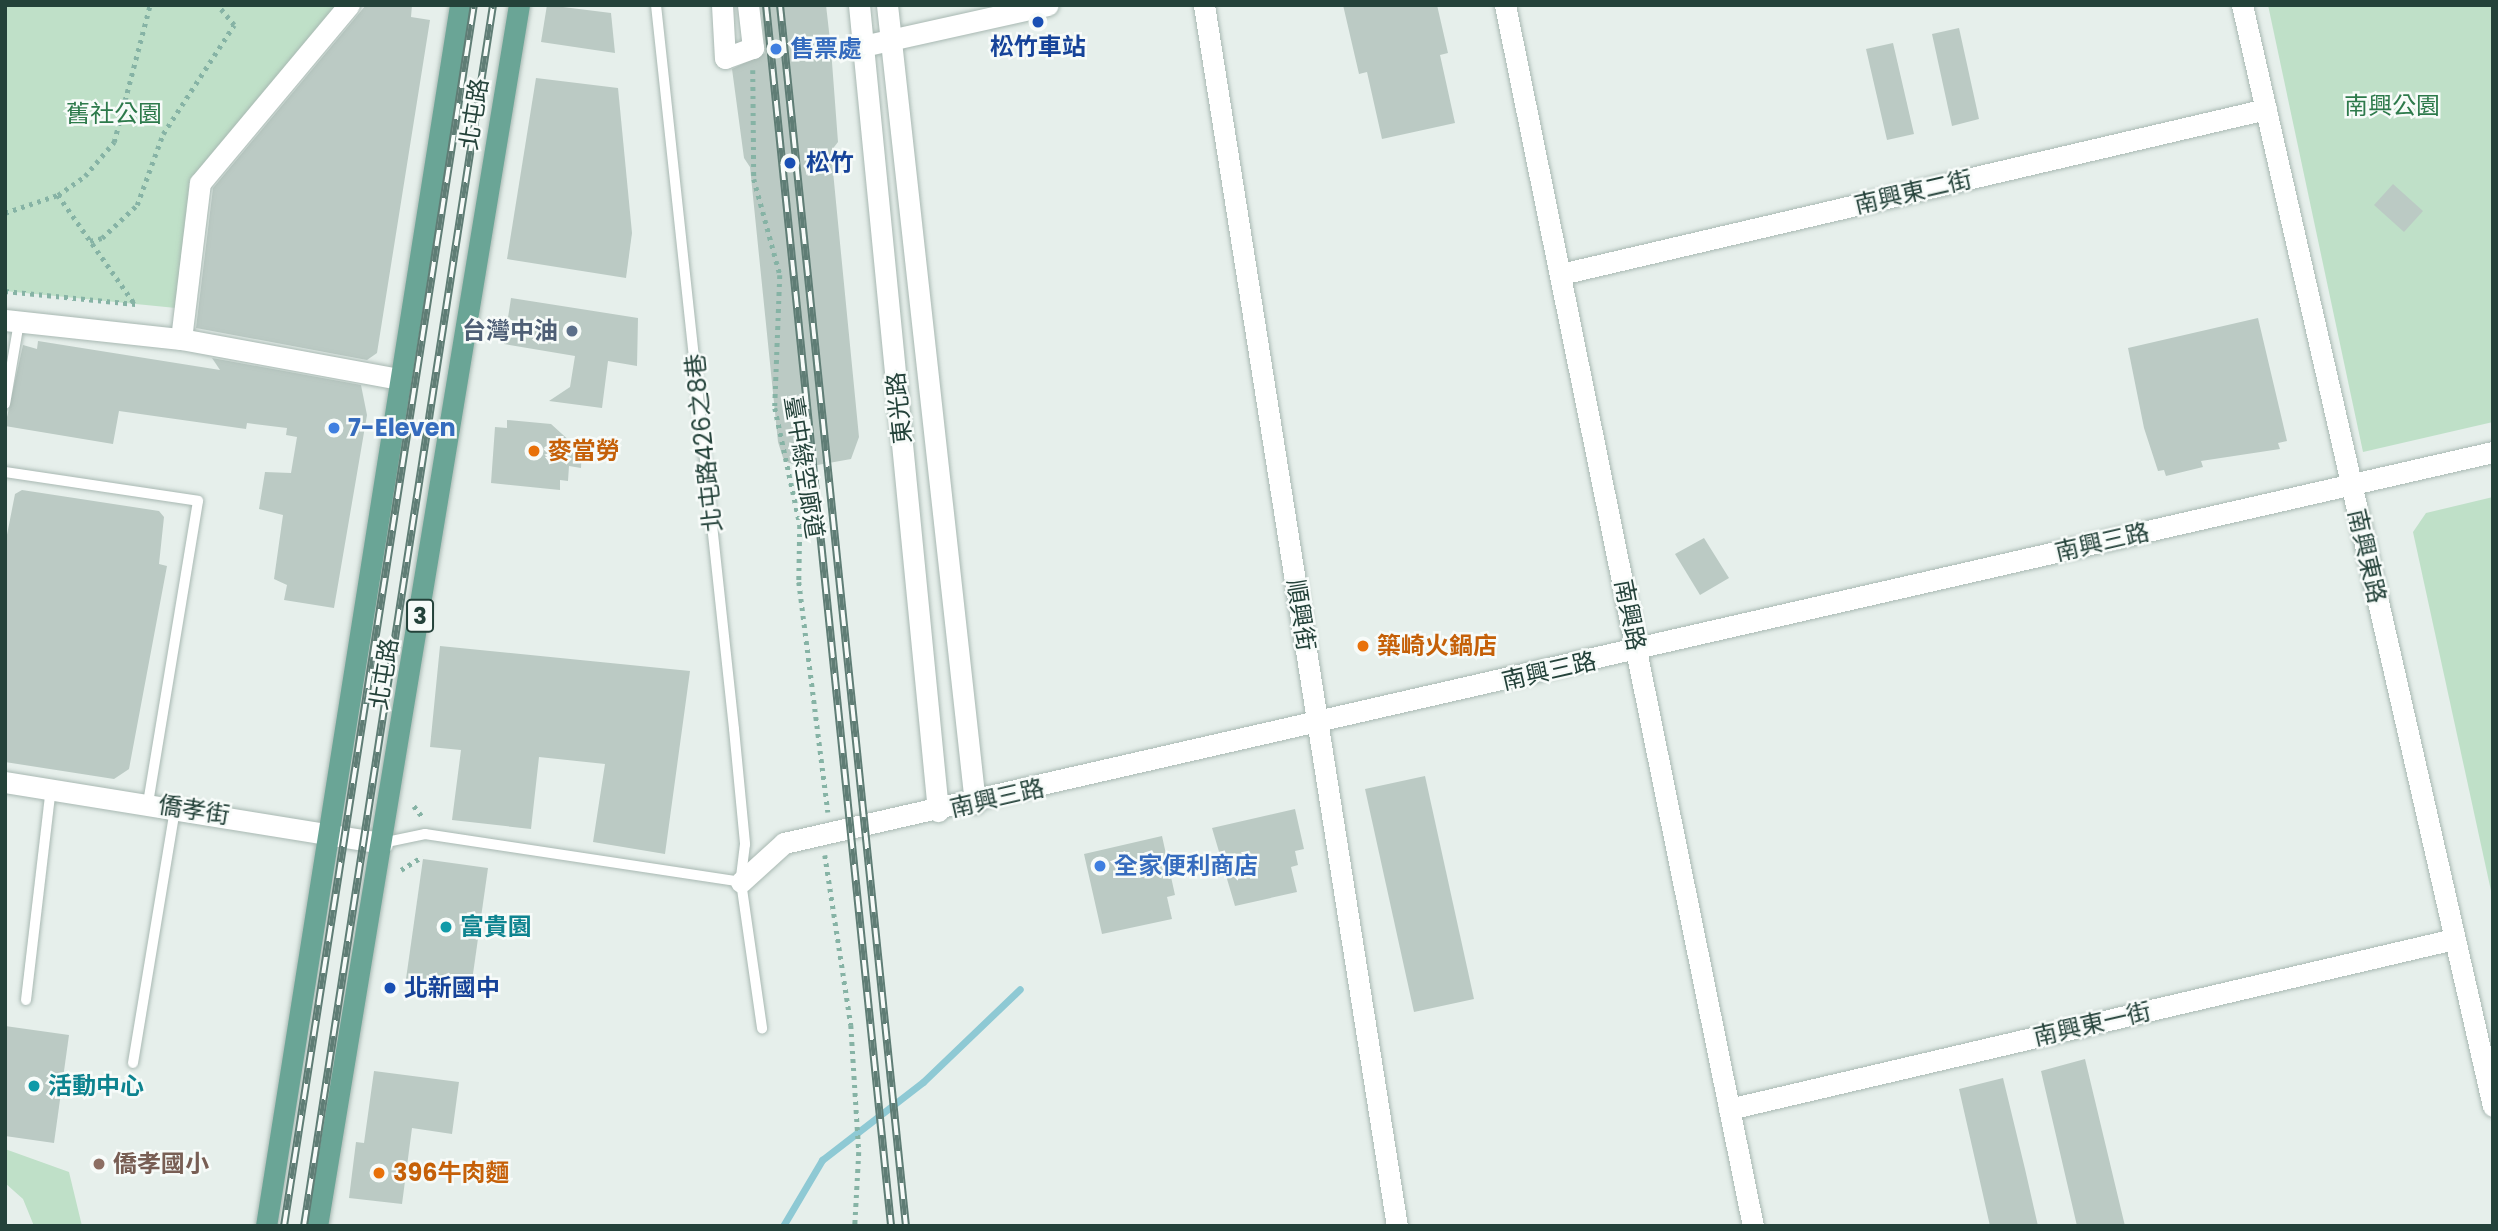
<!DOCTYPE html>
<html>
<head>
<meta charset="utf-8">
<style>
  body { margin:0 }
  #map { position:relative; width:2498px; height:1231px; overflow:hidden; background:#e6efeb; font-family:Poppins,"Noto Sans TC",sans-serif }
  div>[style] { position:absolute }
  .green>* { inset:0; background:#bfe0c8 }
  .stream>* { height:7px; margin:-3.5px; padding:0 3.5px; transform-origin:3.5px; border-radius:3.5px; background:#8ec9d4 }
  .building>* { inset:0; background:#bbcac4 }
  .path>* { height:4.5px; margin-top:-2.25px; transform-origin:0; background:repeating-linear-gradient(90deg,#86b3a5 0 3.5px,transparent 0 8.5px) }
  .roads { filter:drop-shadow(0 0 2px #a8b8b2) drop-shadow(0 0 2px #a8b8b2) }
  .lane>* { height:10px; margin:-5px; padding:0 5px; transform-origin:5px; border-radius:5px; background:#fff }
  .street>* { height:21px; margin:-10.5px; padding:0 10.5px; transform-origin:10.5px; border-radius:10.5px; background:#fff }
  .secondary>* { height:21px; margin:-10.5px; padding:0 10.5px; transform-origin:10.5px; border-radius:10.5px; background:#fff }
  .primary>* { height:21px; margin:-10.5px; padding:0 10.5px; transform-origin:10.5px; border-radius:10.5px; background:#6aa596 }
  .rail>* { height:8px; margin-top:-4px; transform-origin:0; background:repeating-linear-gradient(90deg,#f7fbf9 0 16px,#5f7d75 0 32px); box-sizing:border-box; border-block:2px solid #5f7d75 }
  .dots>* { width:19px; height:19px; translate:-50% -50%; box-sizing:border-box; border:4px solid #f7fbf9; border-radius:50% }
  span { translate:-50% -50%; white-space:nowrap; text-align:center; line-height:1.15; -webkit-text-stroke:5px #f7fbf9; paint-order:stroke }
  .shield-label span { padding:2px 5px; background:#f7fbf9; border:2px solid; border-radius:5px; -webkit-text-stroke-width:0 }
  .shield-label { font-size:23px; color:#24423a; font-weight:700 }
  .transit-label { font-size:24px; color:#164399; font-weight:700 }
  .left { translate:0 -50%; text-align:left }
  .shop-label { font-size:24px; color:#366cbe; font-weight:700 }
  .park-label { font-size:24px; color:#2d7a4b }
  .street-label { font-size:24px; color:#24423a }
  .service-label { font-size:24px; color:#4e5e75; font-weight:700 }
  .right { translate:-100% -50%; text-align:right }
  .food-label { font-size:24px; color:#c56008; font-weight:700 }
  .culture-label { font-size:24px; color:#0d838f; font-weight:700 }
  .education-label { font-size:24px; color:#785e54; font-weight:700 }
  .frame { position:absolute; inset:0; border:7px solid #24423a; pointer-events:none }
</style>
</head>
<body>
<div id="map">
  <div class="green">
    <div style="clip-path:polygon(5px 5px,350px 5px,198px 183px,176px 308px,5px 291px)"></div>
    <div style="clip-path:polygon(2268px 5px,2493px 5px,2493px 422px,2363px 452px)"></div>
    <div style="clip-path:polygon(2493px 497px,2493px 900px,2413px 532px,2426px 513px)"></div>
    <div style="clip-path:polygon(5px 1149px,69px 1172px,82px 1226px,34px 1226px,23px 1199px,5px 1183px)"></div>
  </div>
  <div class="stream">
    <div style="left:783px;top:1226px;width:77px;rotate:-59.4deg"></div>
    <div style="left:822px;top:1160px;width:128px;rotate:-37.7deg"></div>
    <div style="left:923px;top:1082px;width:134px;rotate:-43.8deg"></div>
  </div>
  <div class="building">
    <div style="clip-path:polygon(366px 5px,412px 5px,411px 17px,430px 20px,377px 353px,367px 360px,196px 328px,213px 188px)"></div>
    <div style="clip-path:polygon(547px 5px,611px 13px,615px 53px,541px 42px)"></div>
    <div style="clip-path:polygon(761px 5px,826px 5px,831px 49px,838px 142px,831px 151px,859px 437px,851px 459px,812px 466px,812px 471px,784px 461px,778px 442px,750px 167px,744px 158px,732px 69px,765px 53px)"></div>
    <div style="clip-path:polygon(1343px 5px,1437px 5px,1448px 53px,1440px 55px,1455px 123px,1382px 139px,1367px 72px,1359px 74px)"></div>
    <div style="clip-path:polygon(1959px 28px,1979px 119px,1952px 126px,1932px 34px)"></div>
    <div style="clip-path:polygon(1893px 43px,1914px 134px,1887px 140px,1866px 49px)"></div>
    <div style="clip-path:polygon(536px 78px,618px 88px,632px 233px,626px 278px,507px 259px)"></div>
    <div style="clip-path:polygon(2393px 184px,2423px 211px,2404px 232px,2374px 205px)"></div>
    <div style="clip-path:polygon(511px 298px,638px 318px,637px 366px,608px 361px,602px 408px,549px 401px,570px 387px,575px 356px,504px 344px)"></div>
    <div style="clip-path:polygon(2258px 318px,2287px 441px,2278px 443px,2280px 449px,2201px 461px,2203px 467px,2166px 476px,2164px 470px,2158px 471px,2144px 428px,2128px 348px)"></div>
    <div style="clip-path:polygon(38px 341px,220px 370px,212px 358px,361px 385px,367px 415px,334px 608px,284px 600px,287px 585px,274px 579px,283px 515px,259px 509px,265px 472px,291px 473px,297px 437px,286px 435px,287px 428px,247px 423px,246px 429px,119px 411px,113px 444px,5px 426px,23px 345px,37px 349px)"></div>
    <div style="clip-path:polygon(507px 420px,551px 424px,572px 443px,582px 444px,581px 468px,569px 466px,568px 481px,560px 480px,560px 490px,491px 483px,495px 427px,507px 428px)"></div>
    <div style="clip-path:polygon(22px 490px,159px 511px,164px 517px,159px 564px,167px 566px,129px 769px,114px 779px,5px 762px,5px 545px,15px 494px)"></div>
    <div style="clip-path:polygon(1704px 538px,1729px 578px,1700px 595px,1675px 554px)"></div>
    <div style="clip-path:polygon(440px 646px,690px 671px,665px 854px,593px 842px,605px 764px,539px 757px,531px 829px,452px 820px,461px 750px,430px 747px)"></div>
    <div style="clip-path:polygon(1425px 776px,1474px 999px,1414px 1012px,1365px 789px)"></div>
    <div style="clip-path:polygon(1295px 809px,1304px 849px,1295px 851px,1298px 865px,1291px 867px,1297px 892px,1235px 906px,1212px 828px)"></div>
    <div style="clip-path:polygon(1162px 836px,1175px 895px,1167px 897px,1172px 919px,1102px 934px,1084px 854px)"></div>
    <div style="clip-path:polygon(423px 859px,488px 868px,470px 995px,405px 986px)"></div>
    <div style="clip-path:polygon(5px 1026px,69px 1035px,54px 1143px,5px 1136px)"></div>
    <div style="clip-path:polygon(2085px 1059px,2113px 1176px,2125px 1226px,2077px 1226px,2074px 1213px,2041px 1071px)"></div>
    <div style="clip-path:polygon(374px 1071px,459px 1082px,452px 1134px,412px 1128px,402px 1204px,349px 1198px,356px 1142px,364px 1143px)"></div>
    <div style="clip-path:polygon(2003px 1078px,2025px 1169px,2038px 1226px,1990px 1226px,1981px 1186px,1959px 1089px)"></div>
  </div>
  <div class="path">
    <div style="left:753px;top:70px;width:109px;rotate:89.5deg"></div>
    <div style="left:754px;top:179px;width:99px;rotate:74.8deg"></div>
    <div style="left:780px;top:275px;width:133px;rotate:92.2deg"></div>
    <div style="left:775px;top:408px;width:120px;rotate:77.9deg"></div>
    <div style="left:800px;top:525px;width:57px;rotate:91deg"></div>
    <div style="left:799px;top:582px;width:232px;rotate:82.8deg"></div>
    <div style="left:58px;top:195px;width:133px;rotate:54.8deg"></div>
    <div style="left:5px;top:213px;width:56px;rotate:-18.8deg"></div>
    <div style="left:58px;top:195px;width:33px;rotate:-35deg"></div>
    <div style="left:85px;top:176px;width:45px;rotate:-49.5deg"></div>
    <div style="left:114px;top:142px;width:142px;rotate:-75.3deg"></div>
    <div style="left:90px;top:241px;width:12px;rotate:-14deg"></div>
    <div style="left:102px;top:238px;width:48px;rotate:-43.3deg"></div>
    <div style="left:137px;top:205px;width:76px;rotate:-69.9deg"></div>
    <div style="left:163px;top:134px;width:130px;rotate:-56.9deg"></div>
    <div style="left:234px;top:25px;width:26px;rotate:-130deg"></div>
    <div style="left:5px;top:291px;width:131px;rotate:5.7deg"></div>
    <div style="left:414px;top:806px;width:16px;rotate:52deg"></div>
    <div style="left:825px;top:855px;width:172px;rotate:81.3deg"></div>
    <div style="left:851px;top:1025px;width:127px;rotate:86.4deg"></div>
    <div style="left:859px;top:1152px;width:74px;rotate:93.1deg"></div>
    <div style="left:401px;top:870px;width:25px;rotate:-32deg"></div>
  </div>
  <div class="roads">
    <div class="lane">
      <div style="left:656px;top:5px;width:728px;rotate:83.85deg"></div>
      <div style="left:734px;top:729px;width:116px;rotate:84.5deg"></div>
      <div style="left:745px;top:844px;width:35px;rotate:97deg"></div>
      <div style="left:5px;top:404px;width:83px;rotate:-80.3deg"></div>
      <div style="left:5px;top:472px;width:195px;rotate:8.5deg"></div>
      <div style="left:198px;top:501px;width:306px;rotate:99.4deg"></div>
      <div style="left:382px;top:843px;width:44px;rotate:-11.8deg"></div>
      <div style="left:425px;top:834px;width:320px;rotate:8.6deg"></div>
      <div style="left:741px;top:882px;width:148px;rotate:81.8deg"></div>
      <div style="left:26px;top:1000px;width:213px;rotate:-83.3deg"></div>
      <div style="left:133px;top:1063px;width:257px;rotate:-80.6deg"></div>
    </div>
    <div class="street">
      <div style="left:722px;top:5px;width:53px;rotate:86.8deg"></div>
      <div style="left:725px;top:58px;width:30px;rotate:-20deg"></div>
      <div style="left:753px;top:48px;width:43px;rotate:-96.6deg"></div>
      <div style="left:859px;top:5px;width:810px;rotate:84.4deg"></div>
      <div style="left:887px;top:5px;width:803px;rotate:83.71deg"></div>
      <div style="left:1204px;top:5px;width:1236px;rotate:81.02deg"></div>
      <div style="left:2242px;top:5px;width:1129px;rotate:77.16deg"></div>
      <div style="left:1561px;top:274px;width:724px;rotate:-13.17deg"></div>
      <div style="left:5px;top:320px;width:177px;rotate:6.2deg"></div>
      <div style="left:181px;top:339px;width:223px;rotate:10.4deg"></div>
      <div style="left:181px;top:339px;width:157px;rotate:-83.1deg"></div>
      <div style="left:200px;top:183px;width:232px;rotate:-50.1deg"></div>
      <div style="left:5px;top:782px;width:382px;rotate:9.2deg"></div>
      <div style="left:741px;top:882px;width:58px;rotate:-42.2deg"></div>
      <div style="left:784px;top:843px;width:1753px;rotate:-12.89deg"></div>
      <div style="left:1729px;top:1109px;width:745px;rotate:-13.2deg"></div>
    </div>
    <div class="secondary">
      <div style="left:1505px;top:5px;width:1246px;rotate:78.52deg"></div>
      <div style="left:863px;top:46px;width:189px;rotate:-12.5deg"></div>
    </div>
    <div class="primary">
      <div style="left:266px;top:1226px;width:1236px;rotate:-80.97deg"></div>
      <div style="left:317px;top:1226px;width:1238px;rotate:-80.61deg"></div>
    </div>
  </div>
  <div class="rail">
    <div style="left:766px;top:5px;width:1227px;rotate:84.15deg"></div>
    <div style="left:780px;top:5px;width:1227px;rotate:84.11deg"></div>
    <div style="left:284px;top:1226px;width:1236px;rotate:-81.16deg"></div>
    <div style="left:304px;top:1226px;width:1236px;rotate:-81.2deg"></div>
  </div>
  <div class="dots">
    <div style="left:1038px;top:22px;background:#1a4fb4"></div>
    <div style="left:776px;top:49px;background:#3f7fe0"></div>
    <div style="left:790px;top:163px;background:#1a4fb4"></div>
    <div style="left:572px;top:331px;background:#5c6f8a"></div>
    <div style="left:334px;top:428px;background:#3f7fe0"></div>
    <div style="left:534px;top:451px;background:#e8710a"></div>
    <div style="left:1363px;top:646px;background:#e8710a"></div>
    <div style="left:1100px;top:866px;background:#3f7fe0"></div>
    <div style="left:446px;top:927px;background:#0f9aa8"></div>
    <div style="left:390px;top:988px;background:#1a4fb4"></div>
    <div style="left:34px;top:1086px;background:#0f9aa8"></div>
    <div style="left:99px;top:1164px;background:#8d6e63"></div>
    <div style="left:379px;top:1173px;background:#e8710a"></div>
  </div>
  <div class="shield-label">
    <span style="left:420px;top:616px">3</span>
  </div>
  <div class="transit-label">
    <span style="left:1038px;top:47px">松竹車站</span>
    <span class="left" style="left:806px;top:163px">松竹</span>
    <span class="left" style="left:404px;top:988px">北新國中</span>
  </div>
  <div class="shop-label">
    <span class="left" style="left:790px;top:49px">售票處</span>
    <span class="left" style="left:348px;top:428px">7-Eleven</span>
    <span class="left" style="left:1114px;top:866px">全家便利商店</span>
  </div>
  <div class="park-label">
    <span style="left:2392px;top:106px">南興公園</span>
    <span style="left:114px;top:114px">舊社公園</span>
  </div>
  <div class="street-label">
    <span style="left:474px;top:114px;rotate:-81deg">北屯路</span>
    <span style="left:1913px;top:192px;rotate:-13deg">南興東二街</span>
    <span style="left:899px;top:408px;rotate:-96deg">東光路</span>
    <span style="left:704px;top:443px;rotate:-96deg">北屯路426之8巷</span>
    <span style="left:804px;top:467px;rotate:81deg">臺中綠空廊道</span>
    <span style="left:2102px;top:542px;rotate:-13deg">南興三路</span>
    <span style="left:2367px;top:556px;rotate:77deg">南興東路</span>
    <span style="left:1301px;top:615px;rotate:81deg">順興街</span>
    <span style="left:1630px;top:615px;rotate:79deg">南興路</span>
    <span style="left:1549px;top:671px;rotate:-13deg">南興三路</span>
    <span style="left:384px;top:674px;rotate:-81deg">北屯路</span>
    <span style="left:997px;top:798px;rotate:-13deg">南興三路</span>
    <span style="left:194px;top:810px;rotate:9deg">僑孝街</span>
    <span style="left:2092px;top:1024px;rotate:-13deg">南興東一街</span>
  </div>
  <div class="service-label">
    <span class="right" style="left:558px;top:331px">台灣中油</span>
  </div>
  <div class="food-label">
    <span class="left" style="left:548px;top:451px">麥當勞</span>
    <span class="left" style="left:1377px;top:646px">築崎火鍋店</span>
    <span class="left" style="left:393px;top:1173px">396牛肉麵</span>
  </div>
  <div class="culture-label">
    <span class="left" style="left:460px;top:927px">富貴園</span>
    <span class="left" style="left:48px;top:1086px">活動中心</span>
  </div>
  <div class="education-label">
    <span class="left" style="left:113px;top:1164px">僑孝國小</span>
  </div>
  <div class="frame"></div>
</div>
</body>
</html>
